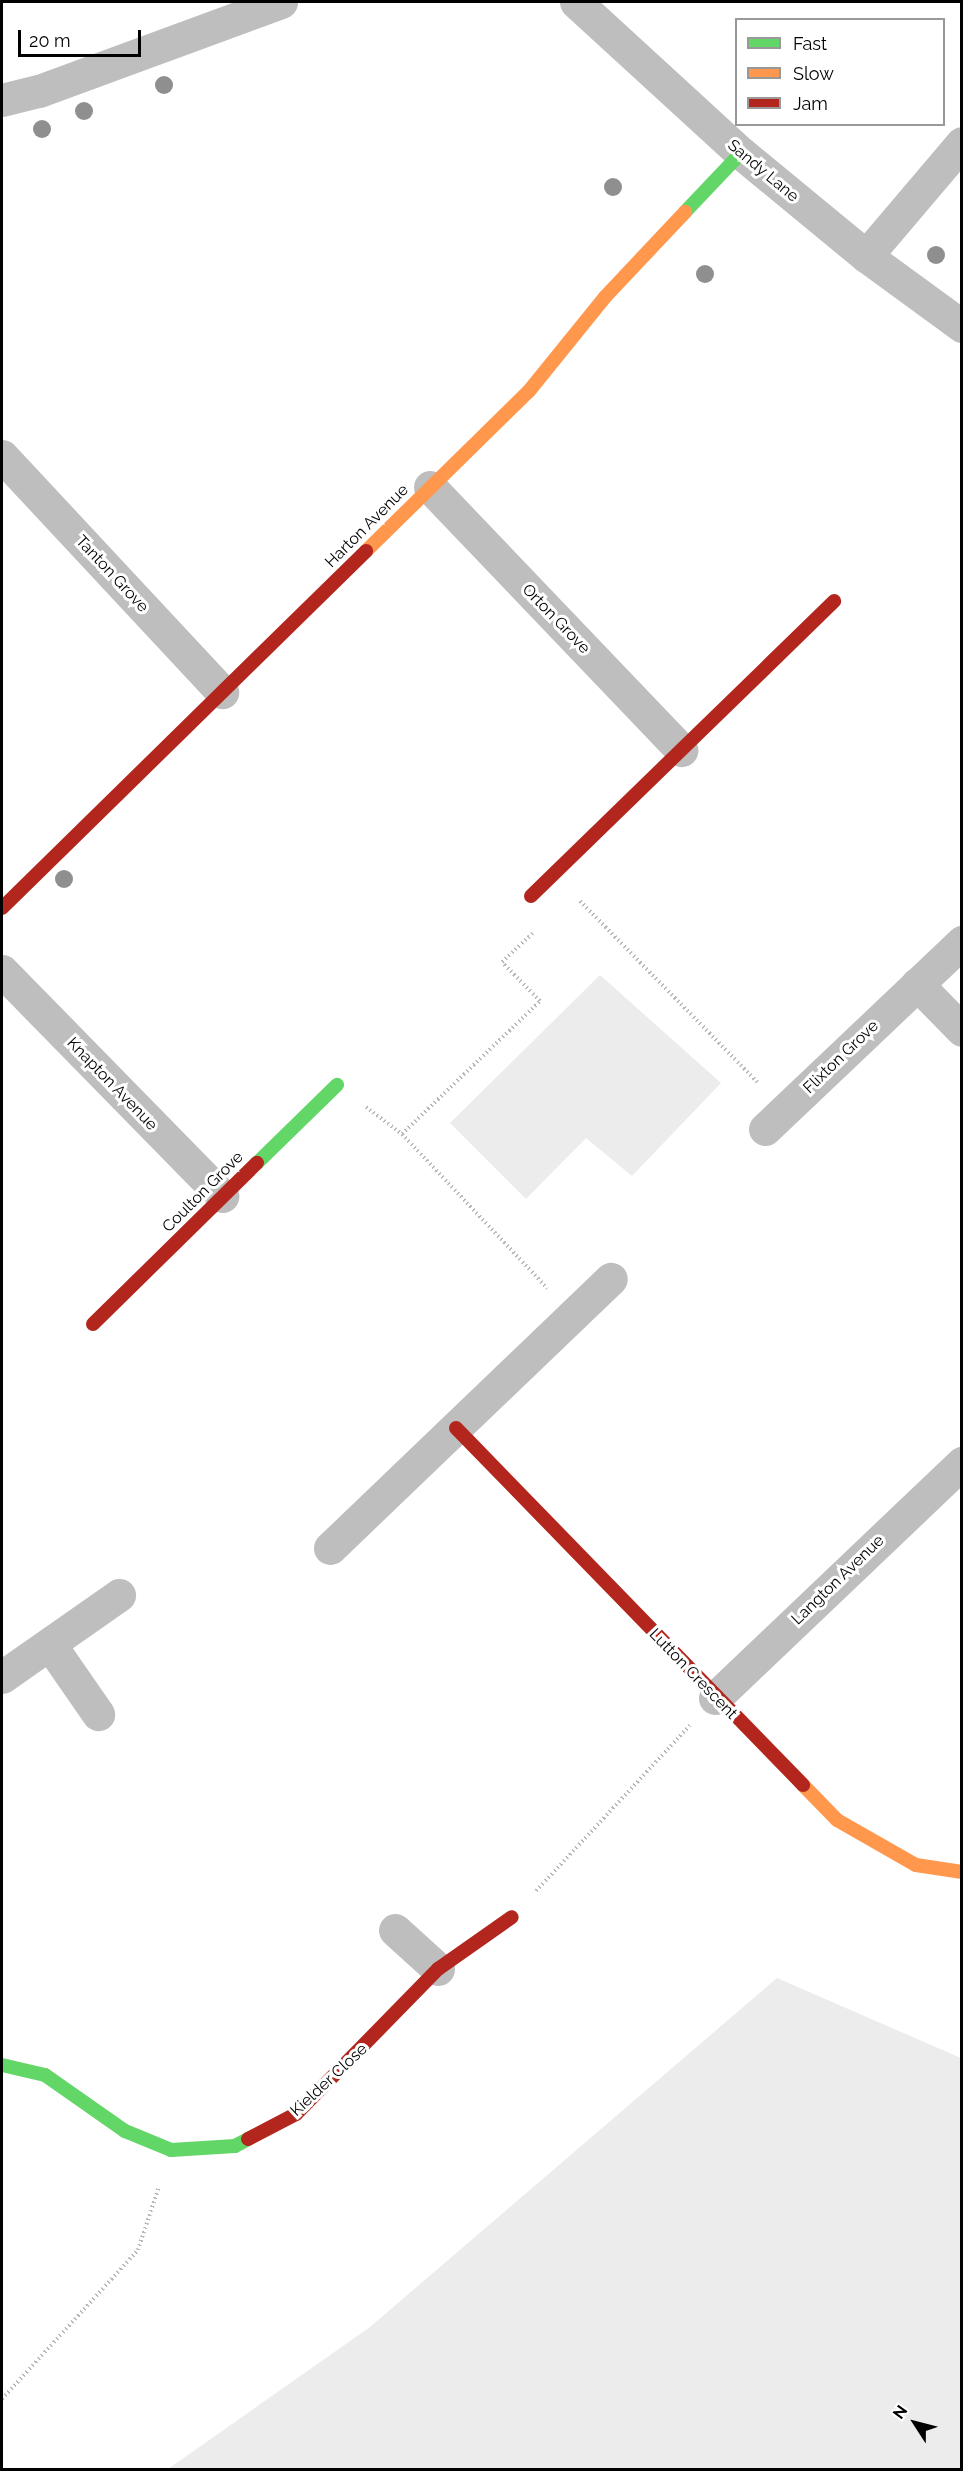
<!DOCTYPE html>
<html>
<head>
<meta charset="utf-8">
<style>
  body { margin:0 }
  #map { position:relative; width:963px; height:2471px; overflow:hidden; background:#fff; font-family:Raleway,sans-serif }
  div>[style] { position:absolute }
  .green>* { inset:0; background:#ececec }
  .path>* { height:4px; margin-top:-2px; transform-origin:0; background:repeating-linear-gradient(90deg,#b9b9b9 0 1.5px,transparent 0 4.5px) }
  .street>* { height:33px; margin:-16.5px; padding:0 16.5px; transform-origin:16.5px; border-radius:16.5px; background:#bebebe }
  .fast>* { height:14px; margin:-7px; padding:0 7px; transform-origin:7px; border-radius:7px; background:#63d668 }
  .slow>* { height:14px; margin:-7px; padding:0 7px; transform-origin:7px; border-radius:7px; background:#ff974d }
  .jam>* { height:14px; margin:-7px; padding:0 7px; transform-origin:7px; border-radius:7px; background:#b3261e }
  .trees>* { width:18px; height:18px; margin:-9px; border-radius:50%; background:#8f8f8f }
  span { translate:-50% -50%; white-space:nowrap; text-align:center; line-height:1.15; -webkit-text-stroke:6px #fff; paint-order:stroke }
  .street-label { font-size:16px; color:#000 }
  .frame { position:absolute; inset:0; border:3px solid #000; pointer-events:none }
  .legend { position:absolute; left:735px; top:18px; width:210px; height:108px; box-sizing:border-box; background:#fff; border:2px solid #999; margin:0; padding:8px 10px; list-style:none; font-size:18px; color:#000 }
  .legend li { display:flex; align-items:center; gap:12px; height:30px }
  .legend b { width:30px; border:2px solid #999 }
  .north { position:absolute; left:885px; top:2393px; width:60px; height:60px; -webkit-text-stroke:4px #fff; paint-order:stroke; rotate:306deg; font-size:16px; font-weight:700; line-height:24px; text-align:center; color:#000 }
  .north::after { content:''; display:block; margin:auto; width:21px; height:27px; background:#000; clip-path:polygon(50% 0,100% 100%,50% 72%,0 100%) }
  .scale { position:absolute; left:18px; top:30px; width:123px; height:27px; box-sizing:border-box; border:3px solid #000; border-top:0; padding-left:8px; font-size:18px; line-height:21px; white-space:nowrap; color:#000; -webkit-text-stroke:4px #fff; paint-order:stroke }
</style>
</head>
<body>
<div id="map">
  <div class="green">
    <div style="clip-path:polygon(600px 975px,721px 1083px,632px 1176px,586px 1138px,526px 1199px,450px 1123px)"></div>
    <div style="clip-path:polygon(777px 1978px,961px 2058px,961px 2469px,168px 2469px,370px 2327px)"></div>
  </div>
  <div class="path">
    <div style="left:580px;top:901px;width:256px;rotate:45.6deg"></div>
    <div style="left:366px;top:1107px;width:45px;rotate:36.9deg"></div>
    <div style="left:402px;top:1134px;width:212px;rotate:46.7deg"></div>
    <div style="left:402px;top:1134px;width:192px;rotate:-43.9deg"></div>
    <div style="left:540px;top:1001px;width:54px;rotate:-134.3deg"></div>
    <div style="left:502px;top:962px;width:42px;rotate:-43.1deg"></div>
    <div style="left:536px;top:1891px;width:226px;rotate:-47.1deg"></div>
    <div style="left:2px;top:2399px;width:202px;rotate:-47.6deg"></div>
    <div style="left:138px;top:2250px;width:67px;rotate:-71.8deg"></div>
  </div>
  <div class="street">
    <div style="left:576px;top:2px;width:224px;rotate:42.5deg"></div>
    <div style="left:741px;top:153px;width:162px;rotate:39.5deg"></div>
    <div style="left:866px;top:256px;width:119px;rotate:36.1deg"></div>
    <div style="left:2px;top:100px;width:38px;rotate:-14deg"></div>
    <div style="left:39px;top:91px;width:258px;rotate:-20.2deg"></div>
    <div style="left:866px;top:256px;width:148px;rotate:-49.7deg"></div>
    <div style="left:2px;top:456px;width:323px;rotate:47deg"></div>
    <div style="left:430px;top:487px;width:364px;rotate:46.3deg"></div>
    <div style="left:2px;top:971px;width:315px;rotate:45.6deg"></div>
    <div style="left:917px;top:984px;width:64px;rotate:45.6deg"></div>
    <div style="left:765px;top:1129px;width:272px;rotate:-43.5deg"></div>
    <div style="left:330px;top:1548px;width:389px;rotate:-43.8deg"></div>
    <div style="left:51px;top:1646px;width:83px;rotate:55.3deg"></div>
    <div style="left:2px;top:1677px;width:143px;rotate:-35deg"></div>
    <div style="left:715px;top:1698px;width:341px;rotate:-43.6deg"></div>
    <div style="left:395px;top:1930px;width:58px;rotate:42.2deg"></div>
  </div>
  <div class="fast">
    <div style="left:685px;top:212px;width:81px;rotate:-46.5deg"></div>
    <div style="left:257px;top:1163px;width:112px;rotate:-44.3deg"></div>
    <div style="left:2px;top:2065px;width:44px;rotate:13.1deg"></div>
    <div style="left:45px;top:2075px;width:98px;rotate:35deg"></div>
    <div style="left:125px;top:2131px;width:50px;rotate:22.4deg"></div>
    <div style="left:171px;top:2150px;width:64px;rotate:-3.6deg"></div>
    <div style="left:235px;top:2146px;width:15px;rotate:-28deg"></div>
  </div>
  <div class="slow">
    <div style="left:366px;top:551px;width:228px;rotate:-44.5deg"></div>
    <div style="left:529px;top:391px;width:121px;rotate:-51deg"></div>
    <div style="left:605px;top:297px;width:117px;rotate:-46.7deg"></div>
    <div style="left:803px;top:1785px;width:49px;rotate:45.8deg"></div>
    <div style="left:837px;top:1820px;width:91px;rotate:29.7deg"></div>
    <div style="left:916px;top:1865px;width:47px;rotate:8.7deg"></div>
  </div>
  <div class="jam">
    <div style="left:531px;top:896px;width:423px;rotate:-44.2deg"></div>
    <div style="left:2px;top:908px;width:510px;rotate:-44.44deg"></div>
    <div style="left:93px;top:1324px;width:230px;rotate:-44.5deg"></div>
    <div style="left:456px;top:1428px;width:498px;rotate:45.8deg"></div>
    <div style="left:248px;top:2139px;width:54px;rotate:-27.5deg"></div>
    <div style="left:296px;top:2114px;width:203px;rotate:-45.6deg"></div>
    <div style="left:438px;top:1969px;width:90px;rotate:-35.1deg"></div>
  </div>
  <div class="trees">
    <div style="left:164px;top:85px"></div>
    <div style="left:84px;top:111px"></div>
    <div style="left:42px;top:129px"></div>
    <div style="left:613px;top:187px"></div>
    <div style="left:936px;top:255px"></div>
    <div style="left:705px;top:274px"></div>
    <div style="left:64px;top:879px"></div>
  </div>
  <div class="street-label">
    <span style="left:763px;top:171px;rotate:40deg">Sandy Lane</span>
    <span style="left:367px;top:526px;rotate:-45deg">Harton Avenue</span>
    <span style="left:112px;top:574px;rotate:47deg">Tanton Grove</span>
    <span style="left:556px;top:619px;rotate:46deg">Orton Grove</span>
    <span style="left:841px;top:1057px;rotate:-44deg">Flixton Grove</span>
    <span style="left:112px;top:1084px;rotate:46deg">Knapton Avenue</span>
    <span style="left:203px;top:1192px;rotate:-45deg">Coulton Grove</span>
    <span style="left:838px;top:1580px;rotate:-44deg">Langton Avenue</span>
    <span style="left:693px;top:1674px;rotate:46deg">Lutton Crescent</span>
    <span style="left:329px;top:2080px;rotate:-43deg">Kielder Close</span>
  </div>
  <div class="frame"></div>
  <ul class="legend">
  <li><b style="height:8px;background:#63d668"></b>Fast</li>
  <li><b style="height:8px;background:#ff974d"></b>Slow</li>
  <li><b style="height:8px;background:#b3261e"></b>Jam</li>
  </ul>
  <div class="north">N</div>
  <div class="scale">20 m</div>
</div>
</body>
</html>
